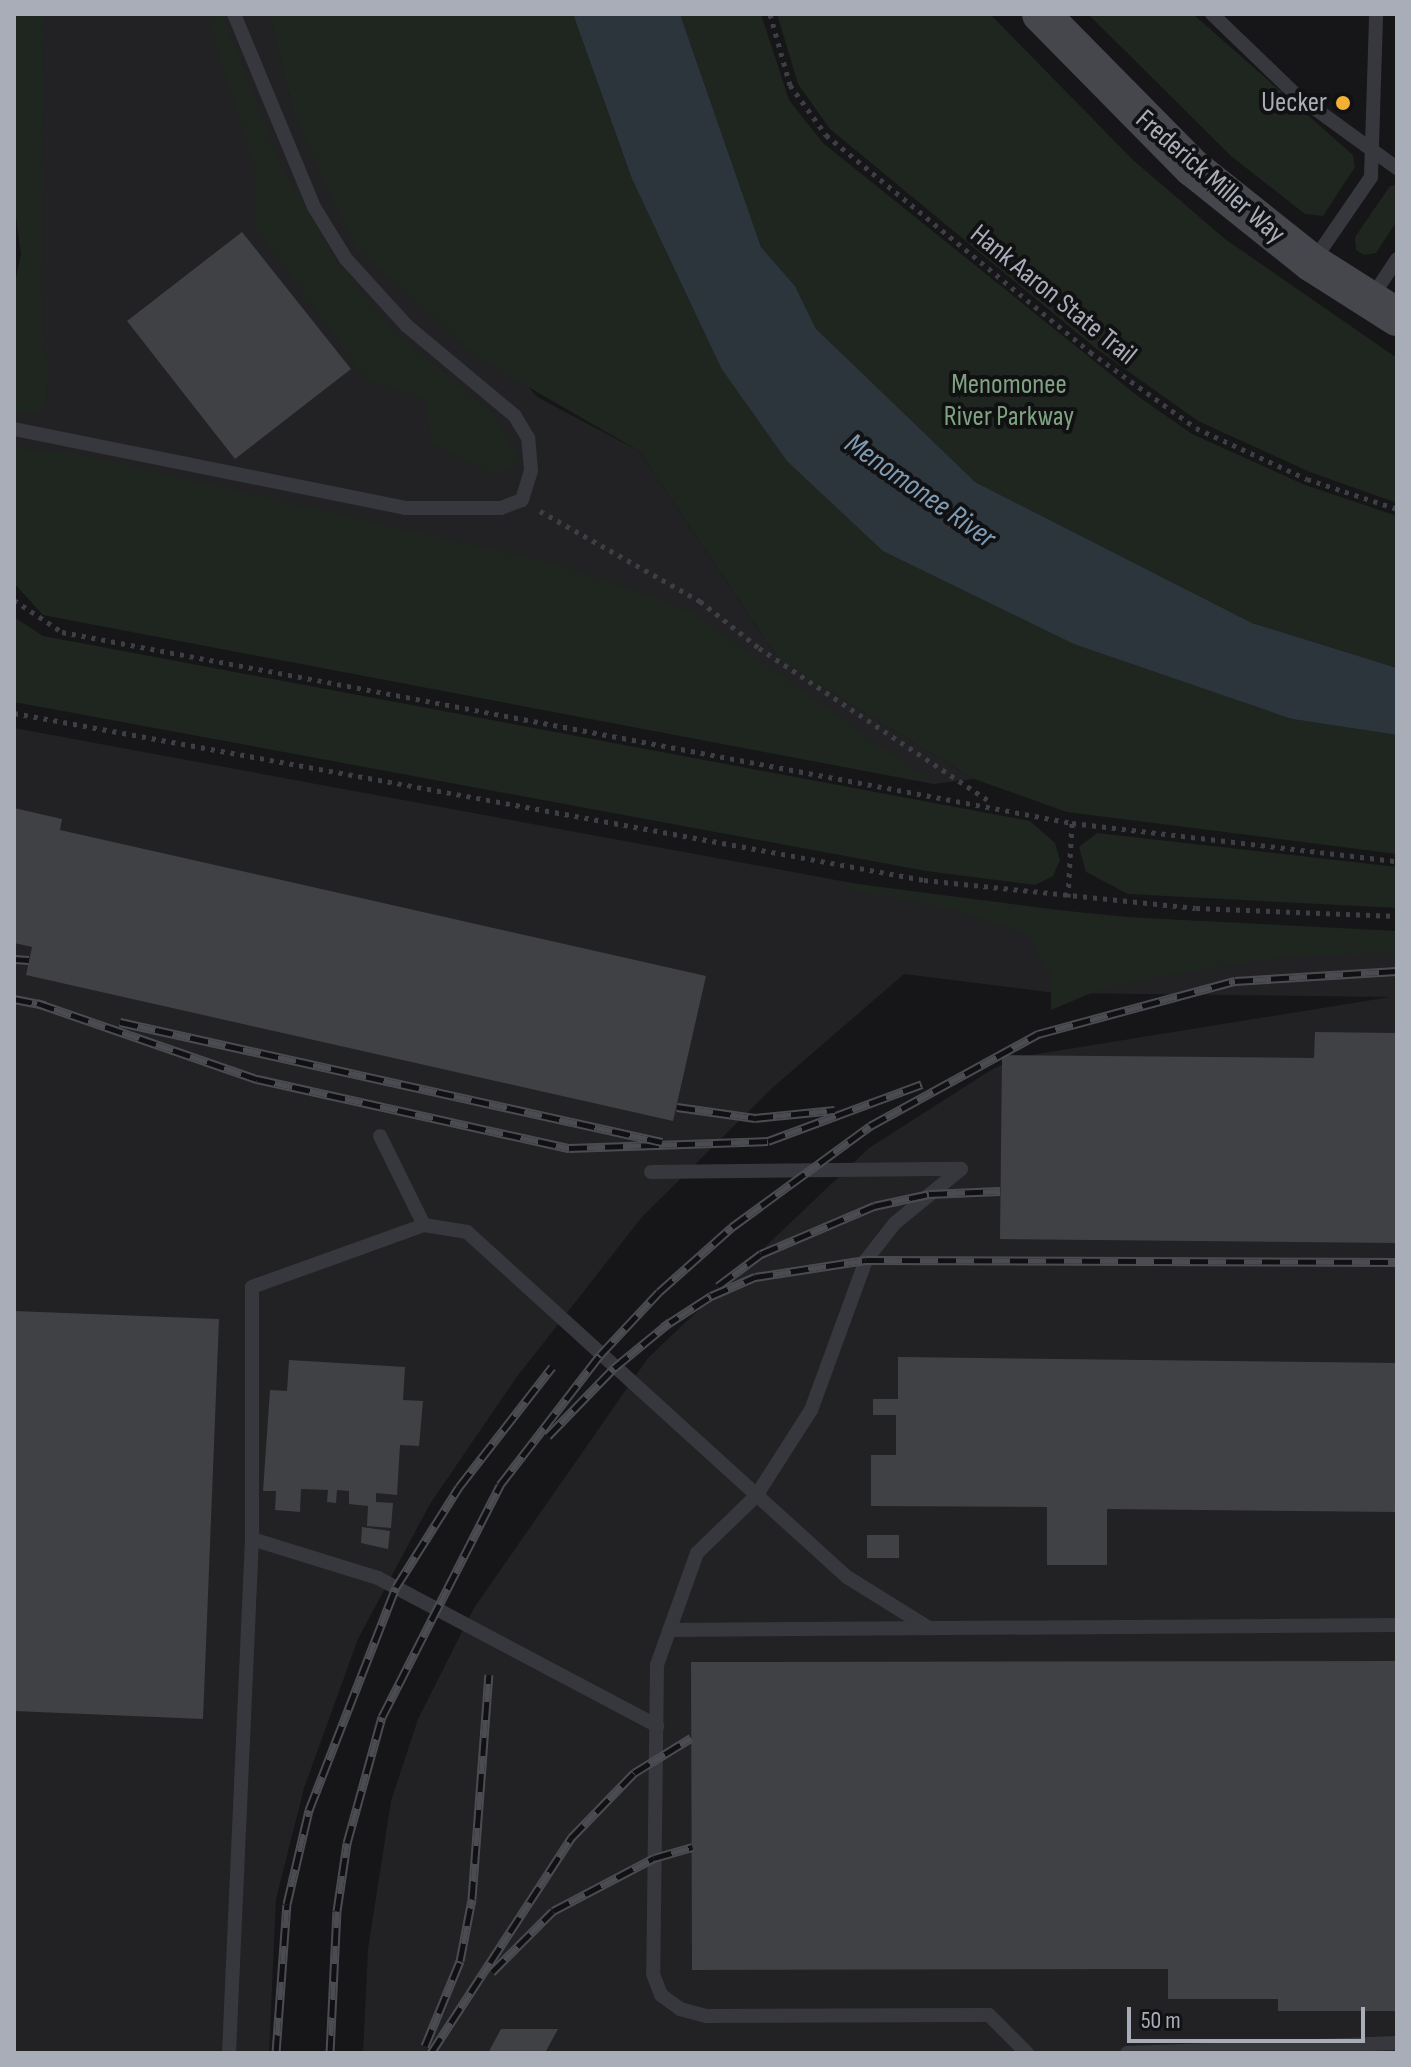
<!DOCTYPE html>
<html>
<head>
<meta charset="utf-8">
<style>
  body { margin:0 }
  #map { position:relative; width:1411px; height:2067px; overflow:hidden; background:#161618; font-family:"Sofia Sans Condensed",sans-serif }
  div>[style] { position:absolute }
  .built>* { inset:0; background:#222225 }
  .green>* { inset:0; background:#1e261f }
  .water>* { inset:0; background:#2c353c }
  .building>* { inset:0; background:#404145 }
  .path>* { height:5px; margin-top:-2.5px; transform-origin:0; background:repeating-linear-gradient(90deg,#3d3f44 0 4px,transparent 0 10px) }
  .lane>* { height:14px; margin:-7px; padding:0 7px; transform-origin:7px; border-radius:7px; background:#37383d }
  .secondary>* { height:38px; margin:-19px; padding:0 19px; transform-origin:19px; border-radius:19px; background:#45474d }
  .rail>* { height:9px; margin-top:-4.5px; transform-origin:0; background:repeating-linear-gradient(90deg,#111113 0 18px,#4a4c52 0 36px); box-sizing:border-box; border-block:2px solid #4a4c52 }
  .dots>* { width:22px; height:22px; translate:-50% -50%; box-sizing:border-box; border:4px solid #111113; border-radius:50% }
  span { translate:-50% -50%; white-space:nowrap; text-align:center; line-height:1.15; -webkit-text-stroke:8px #111113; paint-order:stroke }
  .poi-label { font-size:28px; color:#a8adb8 }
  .right { translate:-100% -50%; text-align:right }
  .street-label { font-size:28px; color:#a8adb8 }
  .park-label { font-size:28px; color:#7fa381 }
  .water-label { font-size:30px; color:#7f9bb3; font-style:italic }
  .frame { position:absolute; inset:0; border:16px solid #a8adb8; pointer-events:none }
  .scale { position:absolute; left:1127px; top:2007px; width:238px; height:36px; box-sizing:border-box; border:4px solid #a8adb8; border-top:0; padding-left:10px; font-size:24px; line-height:28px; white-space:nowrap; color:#a8adb8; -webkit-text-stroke:6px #111113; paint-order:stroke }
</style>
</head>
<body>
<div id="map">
  <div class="built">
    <div style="clip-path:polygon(14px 14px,269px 14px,294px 115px,537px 397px,639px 451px,780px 661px,974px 779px,934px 784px,43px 615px,14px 583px,14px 289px,21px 254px,14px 201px)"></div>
    <div style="clip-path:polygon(14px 728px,933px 898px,1223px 926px,1397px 931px,1397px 2053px,363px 2053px,368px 1949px,391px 1801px,418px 1719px,474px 1608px,648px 1358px,869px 1148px,991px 1070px,1019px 1057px,1390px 997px,1055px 993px,904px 974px,771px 1089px,642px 1217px,516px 1378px,430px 1504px,358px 1639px,304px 1788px,276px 1899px,269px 2053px,14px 2053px)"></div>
  </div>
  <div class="green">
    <div style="clip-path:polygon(14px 14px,43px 14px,42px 350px,49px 362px,45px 410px,35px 414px,14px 410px,14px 289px,21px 254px,14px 201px)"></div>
    <div style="clip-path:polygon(207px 14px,222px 14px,280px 163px,337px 262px,393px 330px,496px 417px,521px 463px,491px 475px,431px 442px,427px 400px,366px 379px,255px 227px,254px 165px)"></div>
    <div style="clip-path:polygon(269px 14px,573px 14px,632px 179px,721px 368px,1292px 719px,1397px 735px,1397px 854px,1067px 812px,974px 779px,780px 661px,639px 451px,478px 358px,356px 248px,294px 115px)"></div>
    <div style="clip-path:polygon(680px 14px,761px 14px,789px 100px,823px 143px,1139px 397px,1192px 434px,1305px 485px,1397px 516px,1397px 668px,1252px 623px,975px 482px,867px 385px,816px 329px,795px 286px,761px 247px)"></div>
    <div style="clip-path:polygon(777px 14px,990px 14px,1133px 160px,1225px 239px,1397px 358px,1397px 503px,1310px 472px,1198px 421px,1094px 347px,830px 129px,798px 84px)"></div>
    <div style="clip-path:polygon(1088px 14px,1193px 14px,1353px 155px,1355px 167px,1323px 216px,1305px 214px,1231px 156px)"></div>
    <div style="clip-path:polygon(1397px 185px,1397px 221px,1376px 253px,1364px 255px,1356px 250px,1355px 237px,1390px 186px)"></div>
    <div style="clip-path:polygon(14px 448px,73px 453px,561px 565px,643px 593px,693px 613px,934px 784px,43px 615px,14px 583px)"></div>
    <div style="clip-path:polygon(14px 617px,43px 636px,1030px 821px,1055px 843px,1060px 860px,1053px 876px,1035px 885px,926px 871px,14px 702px)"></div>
    <div style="clip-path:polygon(1097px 833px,1397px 867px,1397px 908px,1128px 894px,1086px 872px,1079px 847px)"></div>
    <div style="clip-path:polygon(842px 882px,1105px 916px,1397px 931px,1397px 953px,1286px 957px,1160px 976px,1101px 989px,1051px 1010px,1051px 975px,1028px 935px,954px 909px,852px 891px)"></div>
  </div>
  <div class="water">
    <div style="clip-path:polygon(573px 14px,680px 14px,761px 247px,795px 286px,816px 329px,975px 482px,1252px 623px,1397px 668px,1397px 735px,1292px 719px,1074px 644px,883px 551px,787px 461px,721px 368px,632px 179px)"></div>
  </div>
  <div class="building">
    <div style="clip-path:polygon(242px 232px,351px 369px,235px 459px,127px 321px)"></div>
    <div style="clip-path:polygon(14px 808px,62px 819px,60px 830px,706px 976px,673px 1121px,26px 975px,32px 947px,14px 943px)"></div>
    <div style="clip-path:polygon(1315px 1032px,1397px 1033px,1397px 1243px,1000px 1239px,1002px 1055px,1314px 1058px)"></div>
    <div style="clip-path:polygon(14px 1311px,219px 1319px,203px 1719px,14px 1711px)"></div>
    <div style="clip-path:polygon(898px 1357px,1397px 1363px,1397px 1512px,1107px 1509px,1107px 1565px,1047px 1565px,1047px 1507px,871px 1506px,871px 1455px,896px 1455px,896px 1415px,873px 1415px,873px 1399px,898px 1399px)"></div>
    <div style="clip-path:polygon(289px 1360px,405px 1367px,403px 1400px,423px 1401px,419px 1446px,400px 1445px,397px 1495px,376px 1493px,376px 1502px,393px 1503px,391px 1528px,367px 1526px,368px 1506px,349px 1504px,349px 1491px,337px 1490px,336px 1503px,327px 1502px,328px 1490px,301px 1489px,300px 1512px,275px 1510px,276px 1491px,263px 1491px,270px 1390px,287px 1391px)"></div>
    <div style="clip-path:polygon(362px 1527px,390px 1531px,388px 1549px,361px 1543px)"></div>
    <div style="clip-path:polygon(867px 1535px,899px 1535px,899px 1558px,867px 1558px)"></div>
    <div style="clip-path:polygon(1397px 1661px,1397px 2011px,1278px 2011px,1278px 1999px,1168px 1999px,1168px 1969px,692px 1970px,691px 1662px)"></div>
    <div style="clip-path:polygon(501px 2029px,558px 2029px,545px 2053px,488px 2053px)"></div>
  </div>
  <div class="path">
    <div style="left:770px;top:14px;width:74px;rotate:74.3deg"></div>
    <div style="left:790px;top:85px;width:62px;rotate:54.2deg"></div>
    <div style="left:826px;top:135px;width:342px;rotate:39.4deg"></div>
    <div style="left:1090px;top:352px;width:130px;rotate:35.6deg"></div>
    <div style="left:1196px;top:428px;width:122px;rotate:24.7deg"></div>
    <div style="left:1307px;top:479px;width:95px;rotate:18.4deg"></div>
    <div style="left:540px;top:511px;width:184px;rotate:29.4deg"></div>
    <div style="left:700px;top:601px;width:75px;rotate:38.5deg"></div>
    <div style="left:759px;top:648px;width:278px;rotate:33.6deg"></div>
    <div style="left:14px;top:600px;width:58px;rotate:33.7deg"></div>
    <div style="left:62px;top:632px;width:1028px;rotate:10.71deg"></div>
    <div style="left:1072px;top:823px;width:327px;rotate:6.7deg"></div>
    <div style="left:14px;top:713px;width:925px;rotate:10.4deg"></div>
    <div style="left:924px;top:880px;width:273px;rotate:5.9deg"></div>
    <div style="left:1196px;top:908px;width:201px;rotate:2.3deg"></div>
    <div style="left:1068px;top:897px;width:74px;rotate:-86.9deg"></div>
  </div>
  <div class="lane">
    <div style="left:1212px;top:14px;width:115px;rotate:43.9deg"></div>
    <div style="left:1295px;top:94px;width:126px;rotate:36deg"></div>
    <div style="left:1312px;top:263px;width:104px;rotate:-55.5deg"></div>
    <div style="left:1371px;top:177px;width:163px;rotate:-88.2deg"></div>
    <div style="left:1370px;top:300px;width:49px;rotate:-56.6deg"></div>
    <div style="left:14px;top:429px;width:399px;rotate:11.4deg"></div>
    <div style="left:405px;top:508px;width:96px"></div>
    <div style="left:501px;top:508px;width:22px;rotate:-21deg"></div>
    <div style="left:522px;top:500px;width:31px;rotate:-73deg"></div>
    <div style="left:531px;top:470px;width:32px;rotate:-95deg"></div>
    <div style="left:528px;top:438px;width:26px;rotate:-121deg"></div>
    <div style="left:515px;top:416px;width:141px;rotate:-140.2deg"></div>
    <div style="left:407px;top:326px;width:91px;rotate:-132.3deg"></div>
    <div style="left:346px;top:259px;width:61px;rotate:-121.6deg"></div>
    <div style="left:314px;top:207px;width:209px;rotate:-112.5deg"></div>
    <div style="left:380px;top:1136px;width:99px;rotate:63.7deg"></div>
    <div style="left:961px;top:1169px;width:85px;rotate:140.7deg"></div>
    <div style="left:895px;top:1223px;width:47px;rotate:128.1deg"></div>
    <div style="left:866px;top:1260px;width:160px;rotate:110.1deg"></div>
    <div style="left:811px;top:1410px;width:102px;rotate:122.6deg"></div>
    <div style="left:756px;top:1496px;width:82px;rotate:136deg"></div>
    <div style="left:697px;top:1553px;width:119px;rotate:109.7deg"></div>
    <div style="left:657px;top:1665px;width:309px;rotate:90.7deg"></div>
    <div style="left:653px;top:1974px;width:22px;rotate:69deg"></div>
    <div style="left:661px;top:1995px;width:24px;rotate:36deg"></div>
    <div style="left:680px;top:2009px;width:27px;rotate:15deg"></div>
    <div style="left:706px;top:2016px;width:283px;rotate:-0.2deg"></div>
    <div style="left:989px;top:2015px;width:54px;rotate:45deg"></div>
    <div style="left:651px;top:1172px;width:310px;rotate:-0.6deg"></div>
    <div style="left:252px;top:1539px;width:132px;rotate:17.2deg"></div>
    <div style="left:378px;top:1578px;width:316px;rotate:27.9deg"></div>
    <div style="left:669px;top:1630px;width:728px;rotate:-0.39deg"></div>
    <div style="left:229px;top:2053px;width:515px;rotate:-87.44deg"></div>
    <div style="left:252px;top:1539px;width:252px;rotate:-90deg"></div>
    <div style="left:252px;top:1287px;width:183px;rotate:-19.8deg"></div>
    <div style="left:424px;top:1225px;width:44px;rotate:9.2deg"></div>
    <div style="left:467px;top:1232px;width:513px;rotate:42.24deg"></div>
    <div style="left:847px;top:1577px;width:97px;rotate:31.9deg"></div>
    <div style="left:1127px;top:2053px;width:270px;rotate:-2.1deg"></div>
  </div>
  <div class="secondary">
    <div style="left:1041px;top:14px;width:216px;rotate:45.4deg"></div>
    <div style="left:1193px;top:168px;width:152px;rotate:38.6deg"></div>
    <div style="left:1312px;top:263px;width:101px;rotate:32.4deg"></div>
  </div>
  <div class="rail">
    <div style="left:14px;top:959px;width:15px;rotate:4deg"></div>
    <div style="left:14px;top:999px;width:32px;rotate:11deg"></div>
    <div style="left:37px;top:1003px;width:233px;rotate:19.1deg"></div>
    <div style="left:257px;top:1079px;width:320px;rotate:12.5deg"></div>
    <div style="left:569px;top:1148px;width:199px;rotate:-2deg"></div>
    <div style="left:768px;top:1141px;width:164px;rotate:-20.3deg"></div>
    <div style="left:120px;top:1022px;width:555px;rotate:12.48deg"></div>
    <div style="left:677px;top:1107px;width:79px;rotate:8deg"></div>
    <div style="left:755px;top:1118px;width:80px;rotate:-5.7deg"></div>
    <div style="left:718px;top:1286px;width:54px;rotate:-36.7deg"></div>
    <div style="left:761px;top:1254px;width:123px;rotate:-23deg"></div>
    <div style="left:874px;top:1206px;width:56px;rotate:-12.3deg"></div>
    <div style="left:929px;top:1194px;width:71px;rotate:-2.4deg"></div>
    <div style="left:663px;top:1327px;width:57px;rotate:-32.9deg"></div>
    <div style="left:711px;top:1296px;width:48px;rotate:-23.4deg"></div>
    <div style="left:755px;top:1277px;width:112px;rotate:-8.7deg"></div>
    <div style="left:866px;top:1260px;width:531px;rotate:0.22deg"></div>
    <div style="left:548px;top:1436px;width:95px;rotate:-45.9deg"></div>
    <div style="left:614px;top:1368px;width:72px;rotate:-39.4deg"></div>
    <div style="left:492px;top:1972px;width:86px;rotate:-45deg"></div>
    <div style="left:553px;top:1911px;width:114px;rotate:-27.7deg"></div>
    <div style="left:654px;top:1858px;width:40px;rotate:-16deg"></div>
    <div style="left:425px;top:2046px;width:92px;rotate:-67.6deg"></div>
    <div style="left:460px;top:1961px;width:63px;rotate:-79deg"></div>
    <div style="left:472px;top:1899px;width:225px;rotate:-85.7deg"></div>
    <div style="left:276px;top:2053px;width:149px;rotate:-85.8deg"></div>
    <div style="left:287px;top:1904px;width:97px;rotate:-76.8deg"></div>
    <div style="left:309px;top:1810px;width:239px;rotate:-68.7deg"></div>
    <div style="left:396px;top:1587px;width:118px;rotate:-57.8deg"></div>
    <div style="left:459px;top:1487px;width:152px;rotate:-52.2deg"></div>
    <div style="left:330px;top:2053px;width:142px;rotate:-87.2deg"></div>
    <div style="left:337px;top:1911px;width:69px;rotate:-81.6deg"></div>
    <div style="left:347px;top:1843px;width:131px;rotate:-74.5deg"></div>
    <div style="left:382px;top:1717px;width:260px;rotate:-63deg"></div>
    <div style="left:500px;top:1485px;width:164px;rotate:-52.4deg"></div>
    <div style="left:600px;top:1355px;width:86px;rotate:-46.9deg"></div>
    <div style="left:659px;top:1292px;width:98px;rotate:-41.7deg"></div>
    <div style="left:732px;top:1227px;width:171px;rotate:-36.2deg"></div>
    <div style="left:870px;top:1126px;width:192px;rotate:-28.7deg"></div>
    <div style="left:1038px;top:1034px;width:204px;rotate:-15.1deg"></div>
    <div style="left:1235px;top:981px;width:162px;rotate:-3.5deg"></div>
    <div style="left:431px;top:2053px;width:257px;rotate:-56.9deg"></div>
    <div style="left:571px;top:1838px;width:91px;rotate:-45.9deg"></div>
    <div style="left:634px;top:1773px;width:67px;rotate:-31.6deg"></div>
  </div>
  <div class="dots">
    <div style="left:1343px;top:103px;background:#f2b134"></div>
  </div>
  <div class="poi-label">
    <span class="right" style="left:1327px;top:103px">Uecker</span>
  </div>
  <div class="street-label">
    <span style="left:1210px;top:177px;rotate:41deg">Frederick Miller Way</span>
    <span style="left:1053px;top:295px;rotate:39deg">Hank Aaron State Trail</span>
  </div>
  <div class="park-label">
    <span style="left:1009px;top:401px">Menomonee<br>River Parkway</span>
  </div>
  <div class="water-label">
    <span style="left:920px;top:491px;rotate:35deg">Menomonee River</span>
  </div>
  <div class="frame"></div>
  <div class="scale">50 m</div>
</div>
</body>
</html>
